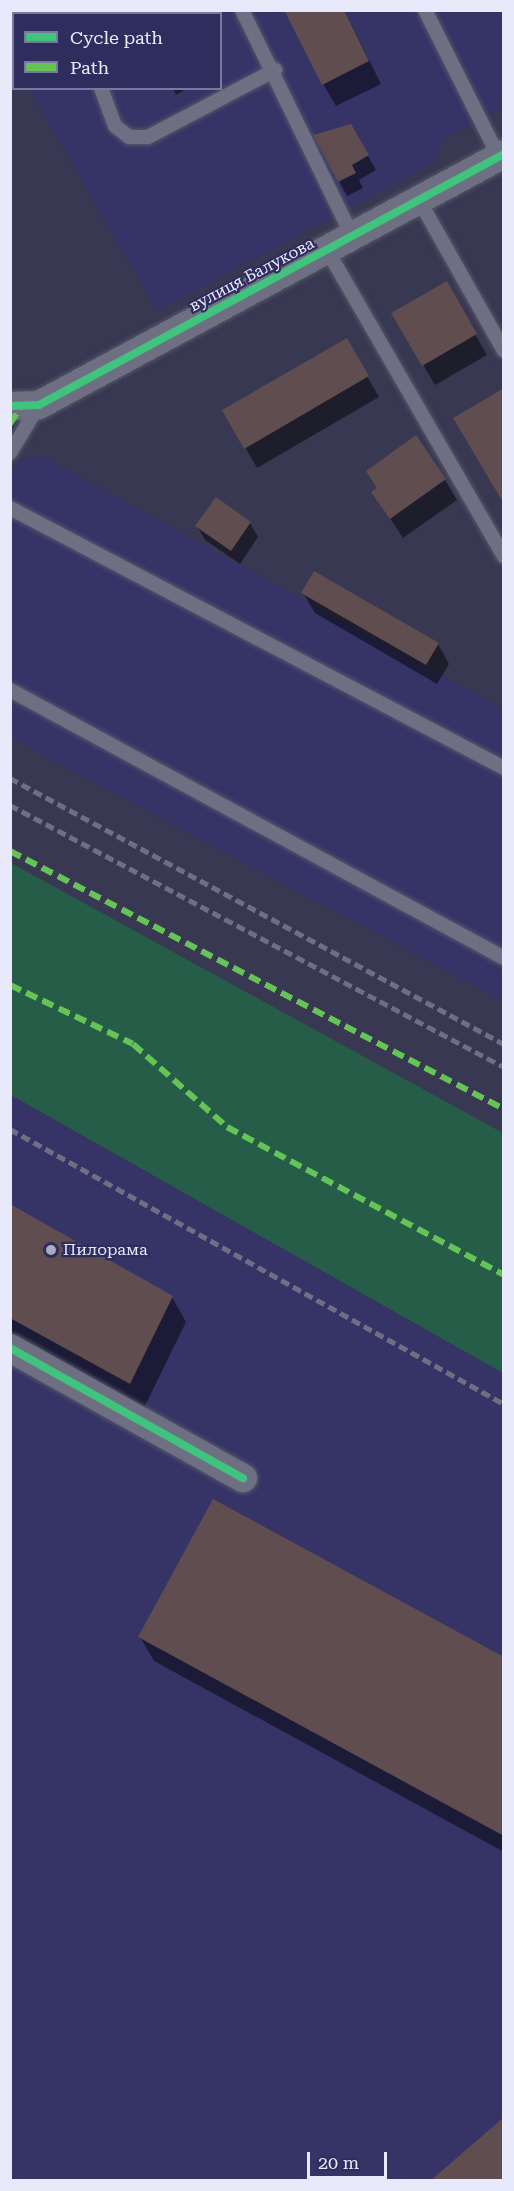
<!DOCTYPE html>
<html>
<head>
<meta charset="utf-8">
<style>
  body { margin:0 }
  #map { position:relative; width:514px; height:2191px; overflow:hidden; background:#393852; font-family:"Roboto Serif",serif }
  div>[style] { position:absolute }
  .built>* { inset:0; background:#363467 }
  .green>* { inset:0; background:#255d49 }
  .shadow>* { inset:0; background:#0007 }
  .building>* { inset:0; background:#5f4d4f }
  .roads { filter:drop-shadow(0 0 2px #565669) drop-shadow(0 0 2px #565669) }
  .lane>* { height:14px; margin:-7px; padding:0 7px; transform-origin:7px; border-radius:7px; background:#6f6f84 }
  .street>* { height:28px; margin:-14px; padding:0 14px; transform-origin:14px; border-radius:14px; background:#6f6f84 }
  .rail>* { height:4.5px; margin-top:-2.25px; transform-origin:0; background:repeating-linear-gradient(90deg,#6f6e82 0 9px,transparent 0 13.5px) }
  .quiet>* { height:6px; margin-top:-3px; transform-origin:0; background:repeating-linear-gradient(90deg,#66c356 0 12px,transparent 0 18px) }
  .cycleway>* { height:8px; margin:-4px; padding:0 4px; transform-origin:4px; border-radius:4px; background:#40c37c }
  .dots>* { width:16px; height:16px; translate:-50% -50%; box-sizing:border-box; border:3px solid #2f2d5d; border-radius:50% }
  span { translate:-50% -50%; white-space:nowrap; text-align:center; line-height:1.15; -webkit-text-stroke:4.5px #2f2d5d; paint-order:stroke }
  .street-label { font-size:16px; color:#e8eafc }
  .poi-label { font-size:16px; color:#e8eafc }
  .left { translate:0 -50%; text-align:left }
  .frame { position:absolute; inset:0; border:12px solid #e8eafc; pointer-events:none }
  .legend { position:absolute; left:12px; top:12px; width:210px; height:78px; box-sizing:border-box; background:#2f2d5d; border:2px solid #79799d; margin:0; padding:8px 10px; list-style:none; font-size:18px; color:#e8eafc }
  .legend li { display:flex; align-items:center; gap:12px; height:30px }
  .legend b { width:30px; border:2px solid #79799d }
  .scale { position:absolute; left:307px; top:2152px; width:80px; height:27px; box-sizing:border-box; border:3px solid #e8eafc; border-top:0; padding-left:8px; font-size:18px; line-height:21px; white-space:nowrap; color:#e8eafc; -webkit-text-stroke:4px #2f2d5d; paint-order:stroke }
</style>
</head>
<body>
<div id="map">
  <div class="built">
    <div style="clip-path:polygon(10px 11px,503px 11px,503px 108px,442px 140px,434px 163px,157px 311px,29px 89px,220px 88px,220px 14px,14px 14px,13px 63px)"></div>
    <div style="clip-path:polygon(40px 455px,503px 709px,503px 1001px,11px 738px,11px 472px,18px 461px)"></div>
    <div style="clip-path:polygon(10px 1095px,503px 1373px,503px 2180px,11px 2180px)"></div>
  </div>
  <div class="green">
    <div style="clip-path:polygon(11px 863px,503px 1133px,503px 1373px,11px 1095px)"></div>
  </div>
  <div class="shadow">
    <div style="clip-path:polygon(10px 10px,43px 14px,14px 14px,14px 57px)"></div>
    <div style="clip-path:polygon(129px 10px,185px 10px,186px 14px,130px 14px)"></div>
    <div style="clip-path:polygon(344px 10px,381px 84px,336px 106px,323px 84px)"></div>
    <div style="clip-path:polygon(173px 88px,188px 88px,176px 95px)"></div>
    <div style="clip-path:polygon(351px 126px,376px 170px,359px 180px,363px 188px,347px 196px,315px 136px)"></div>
    <div style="clip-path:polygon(446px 283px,487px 355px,435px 385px,393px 314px)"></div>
    <div style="clip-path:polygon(346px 340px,379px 397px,257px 468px,224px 410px)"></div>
    <div style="clip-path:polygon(445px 480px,457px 500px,403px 538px,373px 492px)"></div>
    <div style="clip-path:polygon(250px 523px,258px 537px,240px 564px,205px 540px,197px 526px)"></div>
    <div style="clip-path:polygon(303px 593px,438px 644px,449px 664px,437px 684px,315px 613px)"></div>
    <div style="clip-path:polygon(10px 1206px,172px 1297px,186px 1322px,144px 1408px,10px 1333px)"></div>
    <div style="clip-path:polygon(140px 1637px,504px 1659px,504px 1852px,154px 1661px)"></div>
  </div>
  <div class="building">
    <div style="clip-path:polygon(284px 10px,344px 10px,369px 61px,322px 85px)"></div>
    <div style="clip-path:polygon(351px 124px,369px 155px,352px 165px,356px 173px,338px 182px,313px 135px)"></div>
    <div style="clip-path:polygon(447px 281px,477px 334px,422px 366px,391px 313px)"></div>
    <div style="clip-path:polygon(347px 338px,369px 376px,244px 449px,222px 410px)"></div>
    <div style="clip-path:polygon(504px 388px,504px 504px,453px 418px)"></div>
    <div style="clip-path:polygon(416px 435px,446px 479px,390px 519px,371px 492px,377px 488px,366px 471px)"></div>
    <div style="clip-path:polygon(216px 497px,251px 522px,231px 551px,195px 526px)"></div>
    <div style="clip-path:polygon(314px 571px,439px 643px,426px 665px,301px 593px)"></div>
    <div style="clip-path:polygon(10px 1204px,173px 1296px,130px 1384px,10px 1318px)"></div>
    <div style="clip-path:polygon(213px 1499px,504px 1657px,504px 1836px,138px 1637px)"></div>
    <div style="clip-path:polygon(504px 2117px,504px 2181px,430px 2181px)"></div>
  </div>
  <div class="roads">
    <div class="lane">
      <div style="left:73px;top:10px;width:4px;rotate:63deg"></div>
      <div style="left:242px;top:10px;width:251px;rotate:64deg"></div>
      <div style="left:425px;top:10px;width:165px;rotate:63.3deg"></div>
      <div style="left:101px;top:88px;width:40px;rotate:69.8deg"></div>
      <div style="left:115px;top:126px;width:18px;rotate:38deg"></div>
      <div style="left:129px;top:137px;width:19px"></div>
      <div style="left:148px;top:137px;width:144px;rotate:-27.8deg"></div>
      <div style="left:419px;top:200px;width:173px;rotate:60.6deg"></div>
      <div style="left:327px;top:250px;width:354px;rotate:60deg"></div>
      <div style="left:10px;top:453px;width:56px;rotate:-58.9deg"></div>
      <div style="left:10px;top:508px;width:558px;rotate:27.76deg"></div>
      <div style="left:10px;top:690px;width:562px;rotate:28.48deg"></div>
    </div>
    <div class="street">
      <div style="left:10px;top:406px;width:29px;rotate:-2deg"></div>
      <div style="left:39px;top:405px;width:528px;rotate:-28.36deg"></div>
      <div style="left:10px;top:1348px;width:267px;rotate:29.2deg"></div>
    </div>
  </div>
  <div class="rail">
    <div style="left:10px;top:778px;width:561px;rotate:28.3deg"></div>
    <div style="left:10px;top:805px;width:559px;rotate:27.94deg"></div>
    <div style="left:10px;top:1129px;width:565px;rotate:29.1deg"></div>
  </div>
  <div class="quiet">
    <div style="left:10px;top:424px;width:19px;rotate:-58deg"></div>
    <div style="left:10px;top:851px;width:557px;rotate:27.58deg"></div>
    <div style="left:10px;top:985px;width:136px;rotate:25.6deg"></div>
    <div style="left:133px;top:1044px;width:125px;rotate:41.4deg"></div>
    <div style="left:227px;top:1127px;width:314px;rotate:28.1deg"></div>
  </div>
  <div class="cycleway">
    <div style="left:10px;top:406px;width:29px;rotate:-2deg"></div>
    <div style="left:39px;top:405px;width:528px;rotate:-28.36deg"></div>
    <div style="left:10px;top:1348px;width:267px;rotate:29.2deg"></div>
  </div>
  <div class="dots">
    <div style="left:51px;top:1250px;background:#abacc0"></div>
  </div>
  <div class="street-label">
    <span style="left:252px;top:275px;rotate:-28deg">вулиця Балукова</span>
  </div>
  <div class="poi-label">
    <span class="left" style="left:63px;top:1250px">Пилорама</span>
  </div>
  <div class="frame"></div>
  <ul class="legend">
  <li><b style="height:8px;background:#40c37c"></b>Cycle path</li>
  <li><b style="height:8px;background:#66c356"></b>Path</li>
  </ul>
  <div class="scale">20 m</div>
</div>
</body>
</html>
